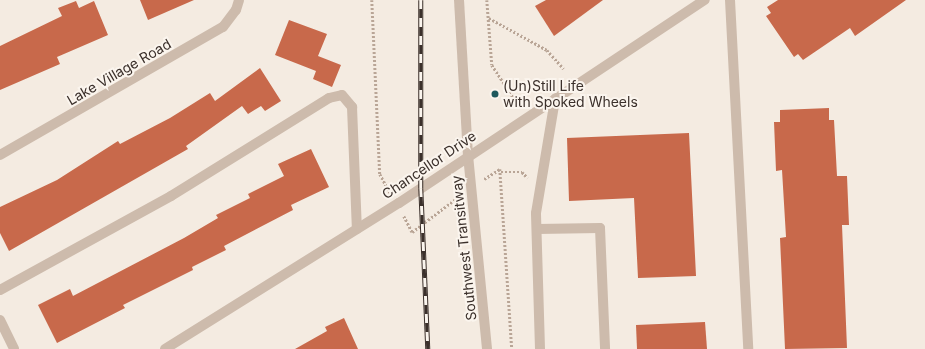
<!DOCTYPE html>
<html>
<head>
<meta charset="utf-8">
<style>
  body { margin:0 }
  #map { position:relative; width:925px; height:349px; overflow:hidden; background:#f4ebe1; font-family:Inter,sans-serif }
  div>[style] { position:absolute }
  .building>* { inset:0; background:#c8694b }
  .path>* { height:2.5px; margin-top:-1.25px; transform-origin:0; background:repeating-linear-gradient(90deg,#b9a596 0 2px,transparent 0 4px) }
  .service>* { height:10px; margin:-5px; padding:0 5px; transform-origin:5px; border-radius:5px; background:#cdbbac }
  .minor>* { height:10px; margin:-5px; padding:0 5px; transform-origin:5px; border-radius:5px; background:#cdbbac }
  .tertiary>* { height:10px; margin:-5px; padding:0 5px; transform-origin:5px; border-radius:5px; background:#cdbbac }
  .rail>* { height:4.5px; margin-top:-2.25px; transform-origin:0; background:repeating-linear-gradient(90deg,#fbf5ee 0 9px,#3b302b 0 18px); box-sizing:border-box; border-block:1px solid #3b302b }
  .dots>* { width:11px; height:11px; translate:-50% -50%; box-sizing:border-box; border:2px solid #fbf5ee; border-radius:50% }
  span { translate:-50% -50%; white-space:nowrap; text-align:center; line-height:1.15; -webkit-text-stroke:4px #fbf5ee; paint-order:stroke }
  .street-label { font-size:14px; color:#3b302b }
  .poi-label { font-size:14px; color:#3b302b }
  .left { translate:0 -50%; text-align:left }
</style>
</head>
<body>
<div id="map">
  <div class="building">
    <div style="clip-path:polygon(140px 0,194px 0,148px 20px)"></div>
    <div style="clip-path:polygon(546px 0,603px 0,554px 36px,535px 6px)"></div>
    <div style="clip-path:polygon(778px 0,906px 0,855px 36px,850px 28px,803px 60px,798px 54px,794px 57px,766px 16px,771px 13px,767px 7px)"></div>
    <div style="clip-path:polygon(76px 1px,79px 8px,94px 1px,108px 35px,57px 57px,60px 64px,0 90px,0 46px,62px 16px,58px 8px)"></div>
    <div style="clip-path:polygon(289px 20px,327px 34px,318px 56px,341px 65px,332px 87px,313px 79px,316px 71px,275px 55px)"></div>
    <div style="clip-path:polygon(260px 68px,281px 101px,265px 111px,261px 106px,248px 114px,242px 106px,186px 146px,188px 149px,9px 251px,0 233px,0 207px,57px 180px,118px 141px,120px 144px,170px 118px,210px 93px,215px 101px)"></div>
    <div style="clip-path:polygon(829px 108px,829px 120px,834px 120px,837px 176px,847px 176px,849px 225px,842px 225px,847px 348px,785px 349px,780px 238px,786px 237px,782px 170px,776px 171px,774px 122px,780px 122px,780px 110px)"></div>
    <div style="clip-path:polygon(689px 133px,696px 276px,638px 278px,634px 198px,569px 201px,567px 138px)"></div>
    <div style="clip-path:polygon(311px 149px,329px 187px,291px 205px,293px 210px,224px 246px,226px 250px,192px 267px,193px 270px,123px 305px,125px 308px,57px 343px,38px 305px,70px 289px,73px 296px,184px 238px,218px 218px,216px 215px,250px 198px,248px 194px,284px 176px,278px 164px)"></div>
    <div style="clip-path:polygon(344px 318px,358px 349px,295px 349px,327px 331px,325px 327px)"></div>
    <div style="clip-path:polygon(705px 322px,707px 349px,637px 349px,636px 325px)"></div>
  </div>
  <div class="path">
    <div style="left:372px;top:0;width:174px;rotate:87.4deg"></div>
    <div style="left:380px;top:174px;width:21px;rotate:62deg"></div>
    <div style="left:487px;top:0;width:65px;rotate:85.6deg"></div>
    <div style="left:492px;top:65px;width:42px;rotate:56.7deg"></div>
    <div style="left:489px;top:18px;width:66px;rotate:28.9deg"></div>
    <div style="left:547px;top:50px;width:25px;rotate:48deg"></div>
    <div style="left:501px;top:172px;width:21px"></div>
    <div style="left:522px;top:172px;width:8px;rotate:45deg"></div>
    <div style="left:484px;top:179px;width:19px;rotate:-32deg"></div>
    <div style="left:500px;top:169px;width:180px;rotate:86.2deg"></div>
    <div style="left:404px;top:216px;width:18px;rotate:63deg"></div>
    <div style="left:412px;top:232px;width:56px;rotate:-37.1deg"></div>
  </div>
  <div class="service">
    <div style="left:459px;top:0;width:155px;rotate:86.7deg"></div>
    <div style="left:468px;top:155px;width:195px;rotate:84.4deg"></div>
    <div style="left:730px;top:0;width:349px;rotate:87deg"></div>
    <div style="left:537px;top:229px;width:63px;rotate:-0.9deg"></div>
    <div style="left:600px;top:228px;width:121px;rotate:87.6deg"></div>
    <div style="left:0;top:290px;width:195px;rotate:-28.8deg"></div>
    <div style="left:171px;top:196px;width:186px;rotate:-31.8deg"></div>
    <div style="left:329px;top:98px;width:13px;rotate:-13deg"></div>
    <div style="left:342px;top:95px;width:16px;rotate:50deg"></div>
    <div style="left:352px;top:107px;width:122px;rotate:87.7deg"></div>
    <div style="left:540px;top:349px;width:136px;rotate:-91.7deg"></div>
    <div style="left:536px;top:213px;width:116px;rotate:-80.5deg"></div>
  </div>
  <div class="minor">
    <div style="left:0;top:155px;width:257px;rotate:-29.9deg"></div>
    <div style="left:223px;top:27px;width:21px;rotate:-53deg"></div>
    <div style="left:236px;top:10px;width:10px;rotate:-73deg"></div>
    <div style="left:0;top:320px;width:32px;rotate:64deg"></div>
  </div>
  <div class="tertiary">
    <div style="left:165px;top:349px;width:276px;rotate:-32deg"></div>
    <div style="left:399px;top:203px;width:367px;rotate:-33.6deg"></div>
  </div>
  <div class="rail">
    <div style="left:421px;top:0;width:188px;rotate:90deg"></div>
    <div style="left:421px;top:188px;width:161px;rotate:87.5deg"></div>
  </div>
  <div class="dots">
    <div style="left:495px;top:94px;background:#1f5a5e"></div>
  </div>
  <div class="street-label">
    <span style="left:119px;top:72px;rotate:-30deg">Lake Village Road</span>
    <span style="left:429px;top:165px;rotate:-34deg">Chancellor Drive</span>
    <span style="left:464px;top:248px;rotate:-96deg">Southwest Transitway</span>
  </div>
  <div class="poi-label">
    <span class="left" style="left:503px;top:94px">(Un)Still Life<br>with Spoked Wheels</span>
  </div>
</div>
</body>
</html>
